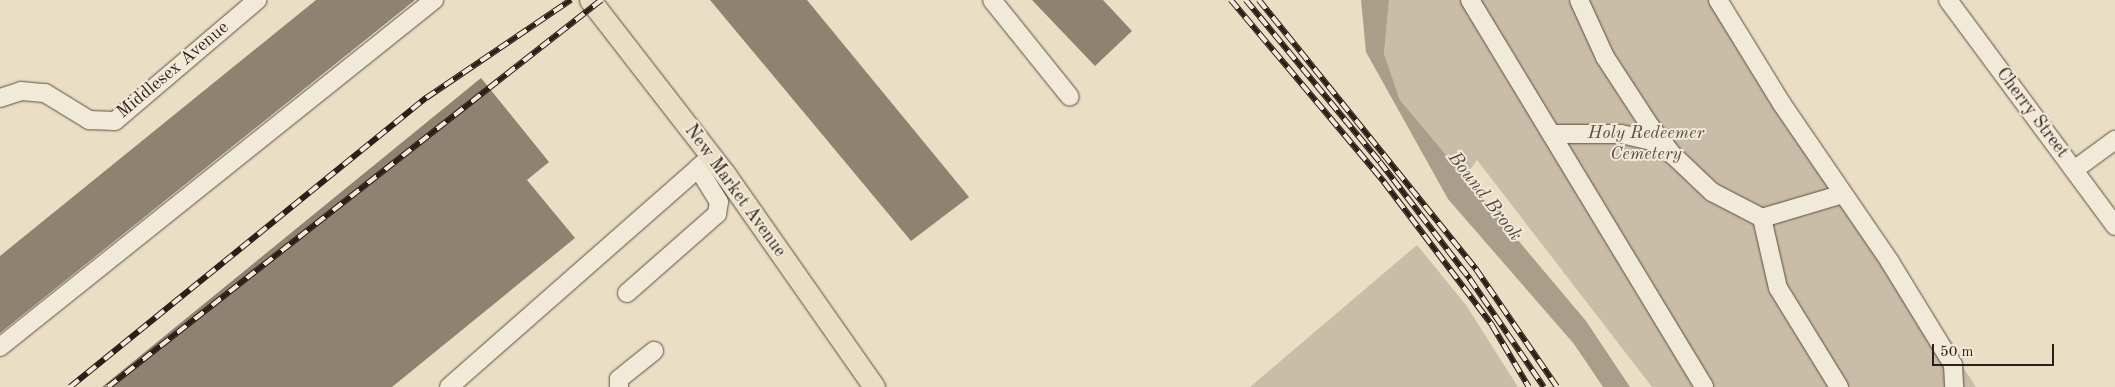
<!DOCTYPE html>
<html>
<head>
<meta charset="utf-8">
<style>
  body { margin:0 }
  #map { position:relative; width:2115px; height:387px; overflow:hidden; background:#eadec5; font-family:"Old Standard TT",serif }
  div>[style] { position:absolute }
  .green>* { inset:0; background:#cabda7 }
  .water>* { inset:0; background:#aa9d8a }
  .building>* { inset:0; background:#8f8271 }
  .roads { filter:drop-shadow(0 0 1px #5c4e42) drop-shadow(0 0 1px #5c4e42) }
  .minor>* { height:18px; margin:-9px; padding:0 9px; transform-origin:9px; border-radius:9px; background:#f1ead9 }
  .major>* { height:21px; margin:-10.5px; padding:0 10.5px; transform-origin:10.5px; border-radius:10.5px; background:#eadec5 }
  .rail>* { height:5.5px; margin-top:-2.75px; transform-origin:0; background:repeating-linear-gradient(90deg,#f1ead9 0 11px,#2d1e17 0 22px); box-sizing:border-box; border-block:1px solid #2d1e17 }
  span { translate:-50% -50%; white-space:nowrap; text-align:center; line-height:1.15; -webkit-text-stroke:4px #f1ead9; paint-order:stroke }
  .street-label { font-size:18px; color:#2d1e17 }
  .park-label { font-size:18px; color:#5c4e42; font-style:italic }
  .water-label { font-size:19px; color:#594a3f; font-style:italic }
  .scale { position:absolute; left:1932px; top:344px; width:122px; height:22px; box-sizing:border-box; border:2px solid #2d1e17; border-top:0; padding-left:6px; font-size:15px; line-height:18px; white-space:nowrap; color:#2d1e17; -webkit-text-stroke:4px #f1ead9; paint-order:stroke }
</style>
</head>
<body>
<div id="map">
  <div class="green">
    <div style="clip-path:polygon(1389px 0,1723px 0,1976px 387px,1652px 387px,1477px 160px,1465px 177px,1400px 100px,1384px 54px)"></div>
    <div style="clip-path:polygon(1417px 245px,1466px 305px,1518px 387px,1250px 387px)"></div>
  </div>
  <div class="water">
    <div style="clip-path:polygon(1361px 0,1389px 0,1384px 54px,1400px 100px,1586px 321px,1630px 387px,1603px 387px,1574px 344px,1448px 199px,1366px 52px)"></div>
  </div>
  <div class="building">
    <div style="clip-path:polygon(316px 0,415px 0,0 333px,0 256px)"></div>
    <div style="clip-path:polygon(710px 0,807px 0,969px 197px,911px 241px)"></div>
    <div style="clip-path:polygon(1032px 0,1103px 0,1132px 31px,1095px 66px)"></div>
    <div style="clip-path:polygon(481px 78px,549px 162px,527px 180px,575px 238px,392px 387px,102px 387px)"></div>
  </div>
  <div class="roads">
    <div class="minor">
      <div style="left:992px;top:0;width:124px;rotate:51.2deg"></div>
      <div style="left:1470px;top:0;width:452px;rotate:58.8deg"></div>
      <div style="left:1579px;top:0;width:63px;rotate:65.5deg"></div>
      <div style="left:1605px;top:57px;width:82px;rotate:56.9deg"></div>
      <div style="left:1650px;top:126px;width:37px;rotate:52deg"></div>
      <div style="left:1673px;top:155px;width:54px;rotate:43.5deg"></div>
      <div style="left:1712px;top:192px;width:56px;rotate:27.5deg"></div>
      <div style="left:1718px;top:0;width:122px;rotate:58.4deg"></div>
      <div style="left:1782px;top:104px;width:191px;rotate:55.6deg"></div>
      <div style="left:1890px;top:262px;width:121px;rotate:58.5deg"></div>
      <div style="left:1953px;top:365px;width:22px;rotate:87deg"></div>
      <div style="left:1948px;top:0;width:281px;rotate:53.5deg"></div>
      <div style="left:0;top:98px;width:22px;rotate:-18deg"></div>
      <div style="left:21px;top:91px;width:24px;rotate:5deg"></div>
      <div style="left:45px;top:93px;width:52px;rotate:31.5deg"></div>
      <div style="left:89px;top:120px;width:26px;rotate:2deg"></div>
      <div style="left:115px;top:121px;width:187px;rotate:-40.4deg"></div>
      <div style="left:1551px;top:134px;width:70px"></div>
      <div style="left:1621px;top:134px;width:45px;rotate:12.8deg"></div>
      <div style="left:2074px;top:170px;width:51px;rotate:-36.2deg"></div>
      <div style="left:627px;top:293px;width:120px;rotate:-41.3deg"></div>
      <div style="left:717px;top:214px;width:12px;rotate:-81deg"></div>
      <div style="left:719px;top:202px;width:40px;rotate:-122deg"></div>
      <div style="left:698px;top:168px;width:12px;rotate:-42deg"></div>
      <div style="left:0;top:347px;width:556px;rotate:-38.64deg"></div>
      <div style="left:449px;top:387px;width:332px;rotate:-41.3deg"></div>
      <div style="left:619px;top:387px;width:8px;rotate:-90deg"></div>
      <div style="left:619px;top:379px;width:45px;rotate:-38.7deg"></div>
      <div style="left:1839px;top:387px;width:116px;rotate:-121.6deg"></div>
      <div style="left:1778px;top:288px;width:72px;rotate:-102.9deg"></div>
      <div style="left:1762px;top:218px;width:84px;rotate:-16.5deg"></div>
    </div>
    <div class="major">
      <div style="left:590px;top:0;width:220px;rotate:52.2deg"></div>
      <div style="left:725px;top:174px;width:260px;rotate:55deg"></div>
    </div>
  </div>
  <div class="rail">
    <div style="left:1231px;top:0;width:238px;rotate:49.9deg"></div>
    <div style="left:1384px;top:182px;width:179px;rotate:52.9deg"></div>
    <div style="left:1492px;top:325px;width:72px;rotate:59.2deg"></div>
    <div style="left:1246px;top:0;width:210px;rotate:50.4deg"></div>
    <div style="left:1380px;top:162px;width:148px;rotate:52.4deg"></div>
    <div style="left:1470px;top:279px;width:131px;rotate:55.6deg"></div>
    <div style="left:1259px;top:0;width:346px;rotate:51.1deg"></div>
    <div style="left:1476px;top:269px;width:143px;rotate:55.5deg"></div>
    <div style="left:70px;top:387px;width:459px;rotate:-39.1deg"></div>
    <div style="left:426px;top:98px;width:175px;rotate:-34.1deg"></div>
    <div style="left:108px;top:387px;width:627px;rotate:-38.13deg"></div>
  </div>
  <div class="street-label">
    <span style="left:173px;top:70px;rotate:-40deg">Middlesex Avenue</span>
    <span style="left:2032px;top:113px;rotate:53deg">Cherry Street</span>
    <span style="left:735px;top:191px;rotate:54deg">New Market Avenue</span>
  </div>
  <div class="park-label">
    <span style="left:1646px;top:144px">Holy Redeemer<br>Cemetery</span>
  </div>
  <div class="water-label">
    <span style="left:1484px;top:197px;rotate:52deg">Bound Brook</span>
  </div>
  <div class="scale">50 m</div>
</div>
</body>
</html>
